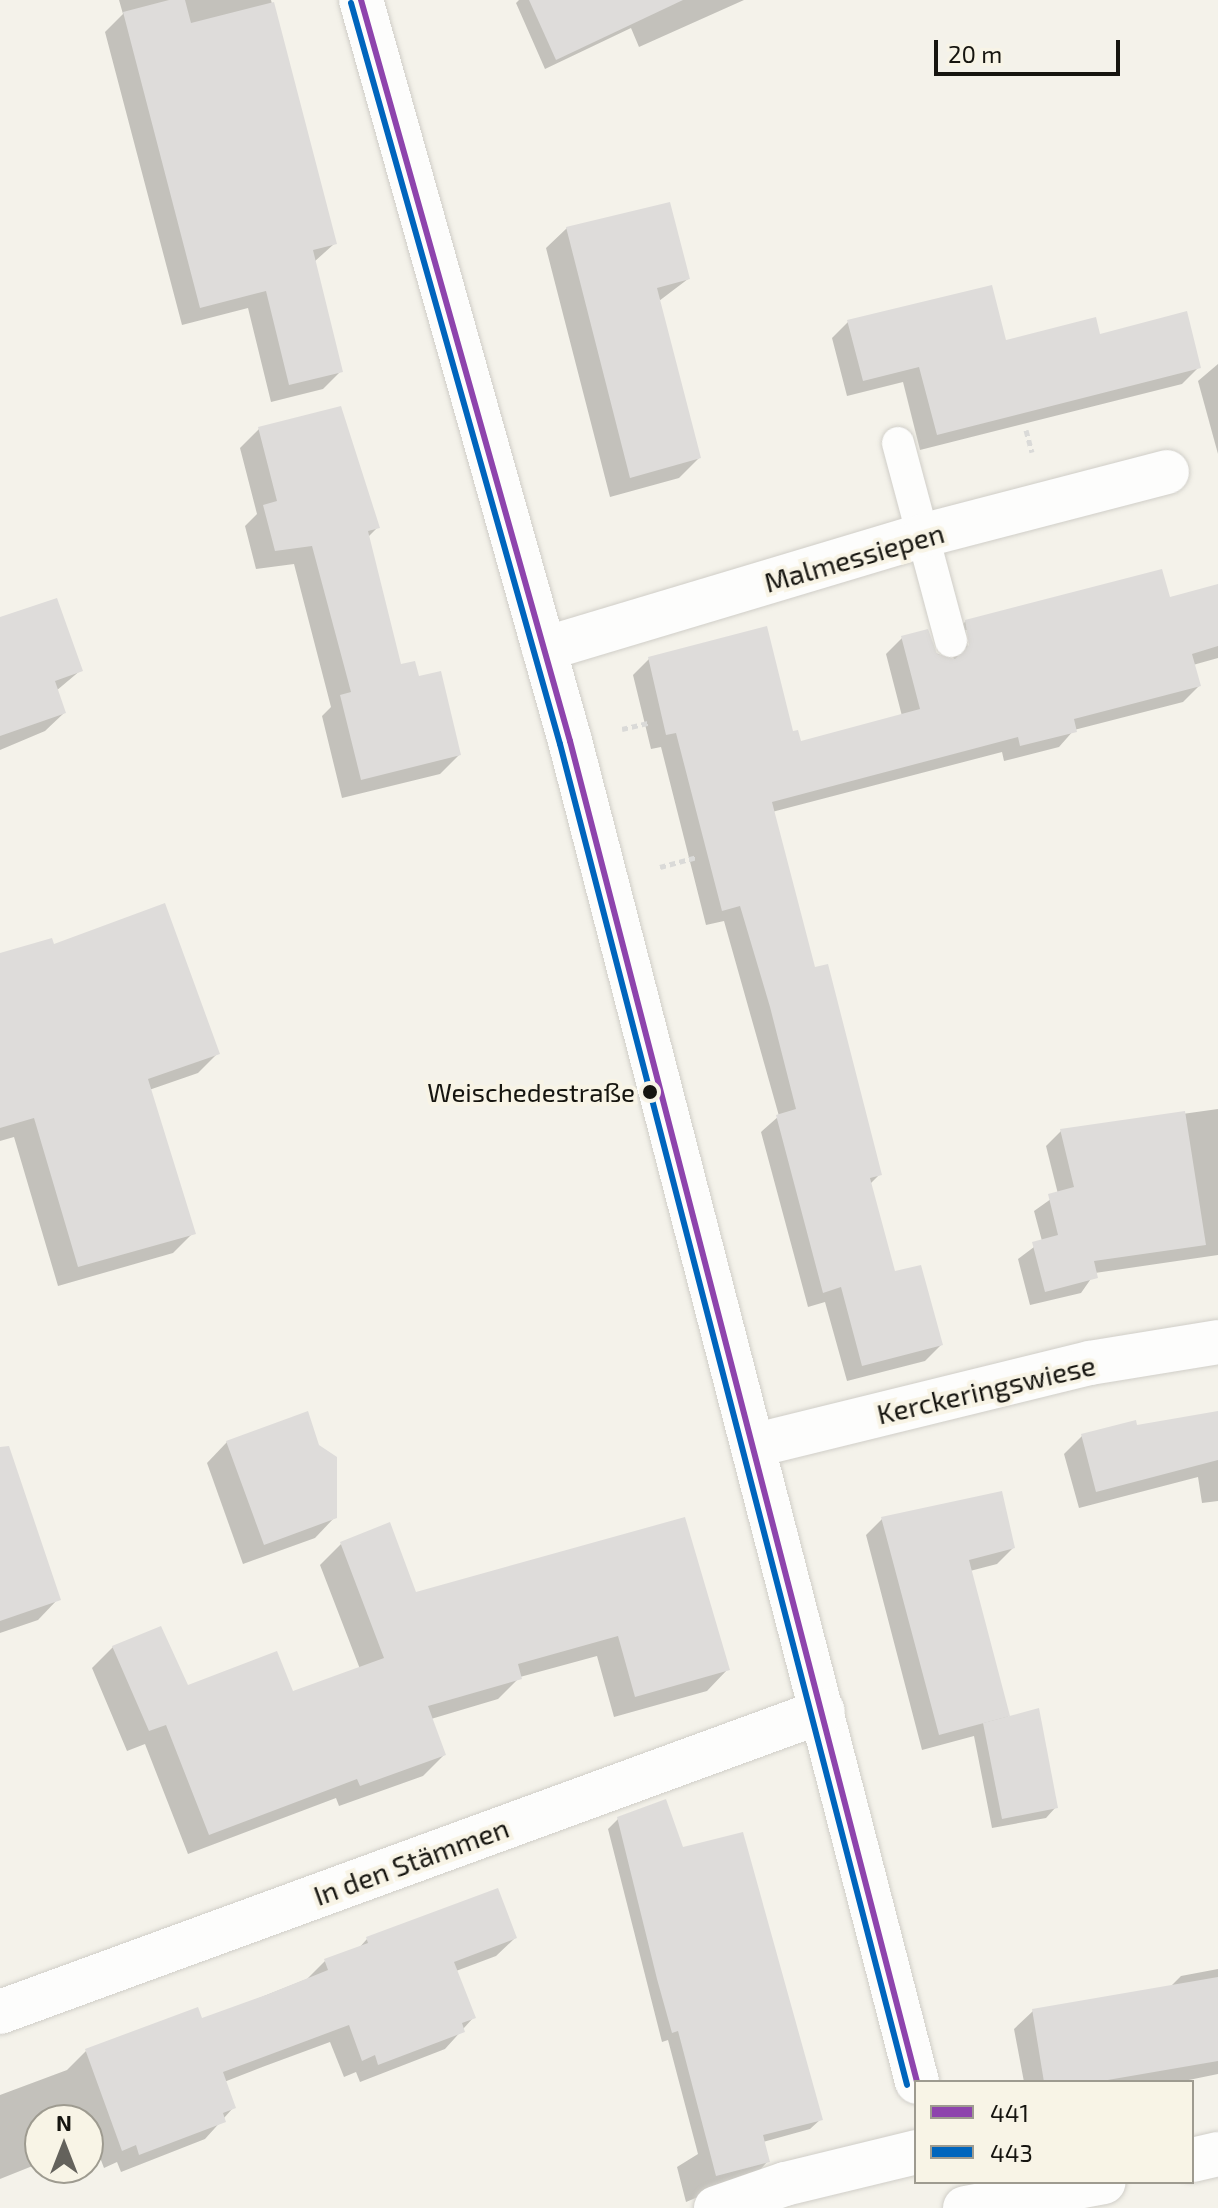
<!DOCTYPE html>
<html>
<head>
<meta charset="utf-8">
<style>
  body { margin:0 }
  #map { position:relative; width:1218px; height:2208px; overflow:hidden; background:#f4f2ea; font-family:"Exo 2",sans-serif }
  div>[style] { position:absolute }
  .shadow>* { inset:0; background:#0003 }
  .building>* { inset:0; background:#dedcda }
  .path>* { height:5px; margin-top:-2.5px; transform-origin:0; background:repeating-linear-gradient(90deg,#dadad8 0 6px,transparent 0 10px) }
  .roads { filter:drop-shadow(0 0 2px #d0cec8) drop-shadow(0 0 2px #d0cec8) }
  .service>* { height:32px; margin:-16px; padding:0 16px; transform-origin:16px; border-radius:16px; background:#fdfdfc }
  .minor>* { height:44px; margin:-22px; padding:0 22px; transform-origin:22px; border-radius:22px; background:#fdfdfc }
  .bus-1>* { height:6px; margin:-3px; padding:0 3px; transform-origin:3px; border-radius:3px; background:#8e44ad }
  .bus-2>* { height:6px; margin:-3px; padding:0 3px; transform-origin:3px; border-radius:3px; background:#0065bd }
  .dots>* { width:22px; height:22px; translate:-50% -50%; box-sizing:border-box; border:4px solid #f8f4e6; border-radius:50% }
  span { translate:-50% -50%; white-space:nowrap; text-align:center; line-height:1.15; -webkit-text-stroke:8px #f8f4e6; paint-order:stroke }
  .bus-label { font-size:26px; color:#161510 }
  .right { translate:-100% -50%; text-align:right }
  .street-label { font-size:28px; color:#161510 }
  .legend { position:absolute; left:914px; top:2080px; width:280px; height:104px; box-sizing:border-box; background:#f8f4e6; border:2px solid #9e9b90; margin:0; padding:10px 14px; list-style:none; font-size:24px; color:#161510 }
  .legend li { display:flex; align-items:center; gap:16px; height:40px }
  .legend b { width:40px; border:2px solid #9e9b90 }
  .north { position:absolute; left:24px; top:2104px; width:80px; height:80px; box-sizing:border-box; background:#f8f4e6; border:2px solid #9e9b90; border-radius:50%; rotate:0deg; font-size:22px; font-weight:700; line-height:32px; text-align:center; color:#161510 }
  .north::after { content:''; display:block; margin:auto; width:28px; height:36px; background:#64625c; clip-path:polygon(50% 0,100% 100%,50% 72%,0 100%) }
  .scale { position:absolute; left:934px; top:40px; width:186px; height:36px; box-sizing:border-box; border:4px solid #161510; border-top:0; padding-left:10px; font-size:24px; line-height:28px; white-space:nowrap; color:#161510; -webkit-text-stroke:6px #f8f4e6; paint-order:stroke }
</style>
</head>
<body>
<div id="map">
  <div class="shadow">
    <div style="clip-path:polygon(119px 0,271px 0,334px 244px,314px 262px,341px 371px,323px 389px,271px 402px,248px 308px,182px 325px,105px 32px,123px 14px)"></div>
    <div style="clip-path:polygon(519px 0,744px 0,639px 47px,631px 28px,545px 69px,516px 3px)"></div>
    <div style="clip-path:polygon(567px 228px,688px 279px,659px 301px,699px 458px,679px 478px,610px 497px,546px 248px)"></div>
    <div style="clip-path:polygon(848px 322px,1005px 343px,1099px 336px,1198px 368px,1182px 384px,920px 450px,903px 382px,847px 396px,832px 338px)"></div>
    <div style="clip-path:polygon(1218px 364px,1218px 454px,1198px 381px)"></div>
    <div style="clip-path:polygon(259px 429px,378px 527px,367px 538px,399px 667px,417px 678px,459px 755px,440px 774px,342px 798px,322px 716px,331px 707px,294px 564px,256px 569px,245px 526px,257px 514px,240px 448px)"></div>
    <div style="clip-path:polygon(evenodd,1218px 586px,1218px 658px,1193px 665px,1199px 686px,1183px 702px,1074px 730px,1059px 747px,1004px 761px,1002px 752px,772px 812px,813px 969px,880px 1174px,870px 1184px,894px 1273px,941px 1345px,925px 1361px,847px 1381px,825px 1302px,808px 1307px,761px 1132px,779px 1116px,724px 921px,706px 925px,661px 747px,651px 749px,633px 675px,649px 659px,792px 733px,800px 743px,902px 716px,886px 654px,902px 638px,954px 661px,950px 637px,966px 621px,1168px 598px,1218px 586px,965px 630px,969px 630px,969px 655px,965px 630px)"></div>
    <div style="clip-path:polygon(0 639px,81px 670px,56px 691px,64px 713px,45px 731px,0 750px)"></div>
    <div style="clip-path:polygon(0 955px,218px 1053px,198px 1073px,149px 1090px,193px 1233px,173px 1253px,58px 1286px,14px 1137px,0 1141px)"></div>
    <div style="clip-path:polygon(1218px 1109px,1218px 1255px,1095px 1273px,1081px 1293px,1030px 1305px,1018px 1259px,1042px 1241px,1034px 1211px,1058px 1194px,1046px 1146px,1061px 1131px)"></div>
    <div style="clip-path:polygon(1218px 1415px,1218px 1501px,1202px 1503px,1198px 1477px,1079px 1508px,1064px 1454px,1082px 1436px)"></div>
    <div style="clip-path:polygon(227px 1442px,335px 1517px,315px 1538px,243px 1564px,207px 1463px)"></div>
    <div style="clip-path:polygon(0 1516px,58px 1599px,38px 1620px,0 1633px)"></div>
    <div style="clip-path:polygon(882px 1519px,1013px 1548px,997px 1564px,970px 1571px,1007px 1715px,1056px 1807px,1046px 1818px,992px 1828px,974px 1736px,922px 1750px,866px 1535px)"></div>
    <div style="clip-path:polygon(684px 1520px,727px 1670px,707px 1691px,614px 1717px,597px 1656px,520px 1677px,498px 1699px,431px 1719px,444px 1755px,423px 1776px,339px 1806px,336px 1798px,188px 1854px,145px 1744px,127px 1751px,92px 1668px,113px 1647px,187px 1688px,292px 1694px,360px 1669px,320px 1565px,341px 1544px,415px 1595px)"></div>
    <div style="clip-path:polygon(618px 1819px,682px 1849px,821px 2119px,810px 2129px,763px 2142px,768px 2161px,758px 2172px,686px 2202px,677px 2167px,698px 2154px,668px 2040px,662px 2042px,608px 1829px)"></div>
    <div style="clip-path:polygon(515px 1938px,496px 1956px,456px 1971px,473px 2018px,445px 2049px,360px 2082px,356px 2072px,344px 2077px,330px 2042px,265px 2066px,224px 2082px,233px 2108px,205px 2139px,121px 2172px,117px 2162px,104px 2168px,94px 2142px,88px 2145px,88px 2120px,40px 2120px,40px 2163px,0 2179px,0 2095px,67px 2070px,86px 2051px,197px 2009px,201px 2021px,307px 1979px,325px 1961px,358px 1949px,367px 1939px)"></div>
    <div style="clip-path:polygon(1218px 1969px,1218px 2074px,1179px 2082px,1024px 2082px,1014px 2029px,1033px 2011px,1169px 1988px,1181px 1976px)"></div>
  </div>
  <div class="building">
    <div style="clip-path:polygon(169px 0,185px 0,191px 23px,274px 2px,337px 244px,313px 250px,343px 372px,289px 385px,266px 291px,200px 308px,123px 12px)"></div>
    <div style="clip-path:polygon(529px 0,683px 0,556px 60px)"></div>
    <div style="clip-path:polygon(670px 202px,690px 279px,657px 288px,701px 458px,630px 478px,566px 227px)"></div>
    <div style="clip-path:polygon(992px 285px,1006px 340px,1096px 317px,1100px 334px,1187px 311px,1201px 368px,937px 435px,919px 367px,863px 381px,847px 320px)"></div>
    <div style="clip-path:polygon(341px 406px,380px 528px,368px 531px,401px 664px,415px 661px,419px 676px,441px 671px,461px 755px,361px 780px,340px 695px,351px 692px,312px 546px,275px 551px,263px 505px,277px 501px,258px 427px)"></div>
    <div style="clip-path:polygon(1162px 569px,1170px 597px,1218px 584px,1218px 646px,1192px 654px,1201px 686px,1074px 719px,1077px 732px,1020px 746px,1018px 737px,772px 802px,815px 967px,828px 964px,882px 1175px,870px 1178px,895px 1271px,921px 1265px,943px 1345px,862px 1366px,841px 1287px,823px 1293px,776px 1115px,796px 1109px,770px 1007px,740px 906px,722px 911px,676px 733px,666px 735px,648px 657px,767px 626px,793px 731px,798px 730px,801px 741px,920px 709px,901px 636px,928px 629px,937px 654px,955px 659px,969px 645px,965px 620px)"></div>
    <div style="clip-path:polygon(57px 598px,83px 671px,55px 681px,66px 713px,0 736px,0 617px)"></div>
    <div style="clip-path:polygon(165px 903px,220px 1054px,148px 1079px,196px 1234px,78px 1267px,34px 1118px,0 1128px,0 953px,52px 938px,54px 944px)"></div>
    <div style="clip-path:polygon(1185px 1111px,1206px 1245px,1094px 1261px,1098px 1278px,1045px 1292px,1032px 1242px,1058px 1235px,1048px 1194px,1074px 1187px,1060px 1129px)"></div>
    <div style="clip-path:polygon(308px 1411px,319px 1445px,337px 1457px,337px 1518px,264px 1545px,226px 1441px)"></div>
    <div style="clip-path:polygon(1218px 1411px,1218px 1460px,1096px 1492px,1081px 1434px,1136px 1420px,1137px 1425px)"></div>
    <div style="clip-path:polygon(9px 1446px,61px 1600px,0 1621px,0 1447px)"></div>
    <div style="clip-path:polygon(1002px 1491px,1015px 1548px,969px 1560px,1010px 1716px,939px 1735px,881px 1517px)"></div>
    <div style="clip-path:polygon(685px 1517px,730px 1670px,635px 1697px,618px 1636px,518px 1664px,522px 1679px,428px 1706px,446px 1755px,360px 1786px,357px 1779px,209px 1835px,166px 1725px,149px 1731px,112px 1646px,161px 1626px,188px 1685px,277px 1651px,293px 1691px,384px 1658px,340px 1542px,390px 1522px,416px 1592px)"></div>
    <div style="clip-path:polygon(1039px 1708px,1058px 1808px,1002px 1819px,983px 1723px)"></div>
    <div style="clip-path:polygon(666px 1799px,683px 1847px,743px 1832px,823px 2120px,763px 2135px,770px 2162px,716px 2176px,678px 2031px,672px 2033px,657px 1979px,617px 1817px)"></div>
    <div style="clip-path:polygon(498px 1888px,517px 1938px,454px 1962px,476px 2018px,462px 2023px,465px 2032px,378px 2065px,375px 2055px,362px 2061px,349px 2025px,223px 2072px,236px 2108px,223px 2113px,226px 2122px,139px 2155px,136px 2145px,122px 2151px,85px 2049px,198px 2007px,202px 2018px,266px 1995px,328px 1970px,324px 1959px,368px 1943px,366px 1937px)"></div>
    <div style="clip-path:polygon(1218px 1977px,1218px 2061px,1096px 2082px,1044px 2082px,1032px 2009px)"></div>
  </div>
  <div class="path">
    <div style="left:1026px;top:430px;width:23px;rotate:75deg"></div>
    <div style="left:622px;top:729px;width:27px;rotate:-13deg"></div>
    <div style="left:660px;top:867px;width:39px;rotate:-15deg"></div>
  </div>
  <div class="roads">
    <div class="service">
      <div style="left:898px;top:443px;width:205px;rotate:75deg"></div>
    </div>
    <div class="minor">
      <div style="left:361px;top:0;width:770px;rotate:74.25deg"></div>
      <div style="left:570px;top:741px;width:1385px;rotate:75.49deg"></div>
      <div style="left:544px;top:649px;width:398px;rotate:-16.7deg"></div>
      <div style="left:925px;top:535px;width:250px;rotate:-14.6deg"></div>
      <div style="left:756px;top:1445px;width:344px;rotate:-13.8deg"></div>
      <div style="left:1090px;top:1363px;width:130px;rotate:-9.3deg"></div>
      <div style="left:0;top:2012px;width:876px;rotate:-20.09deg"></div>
      <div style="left:1192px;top:2160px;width:27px;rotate:-13deg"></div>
      <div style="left:716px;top:2208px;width:73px;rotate:-19.2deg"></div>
      <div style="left:785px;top:2184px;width:135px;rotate:-13.7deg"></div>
      <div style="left:965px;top:2208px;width:141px;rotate:-10.6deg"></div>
    </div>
  </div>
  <div class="bus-1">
    <div style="left:361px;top:0;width:770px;rotate:74.25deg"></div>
    <div style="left:570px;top:741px;width:1385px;rotate:75.49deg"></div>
  </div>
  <div class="bus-2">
    <div style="left:351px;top:3px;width:770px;rotate:74.25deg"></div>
    <div style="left:560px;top:744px;width:1385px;rotate:75.49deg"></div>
  </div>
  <div class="dots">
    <div style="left:650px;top:1092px;background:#161510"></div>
  </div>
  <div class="bus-label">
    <span class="right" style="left:635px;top:1092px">Weischedestraße</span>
  </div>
  <div class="street-label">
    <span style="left:854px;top:557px;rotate:-16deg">Malmessiepen</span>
    <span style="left:986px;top:1389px;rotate:-13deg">Kerckeringswiese</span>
    <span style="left:411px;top:1861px;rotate:-20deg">In den Stämmen</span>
  </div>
  <ul class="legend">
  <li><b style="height:10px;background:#8e44ad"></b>441</li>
  <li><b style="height:10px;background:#0065bd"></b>443</li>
  </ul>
  <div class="north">N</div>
  <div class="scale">20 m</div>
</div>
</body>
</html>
